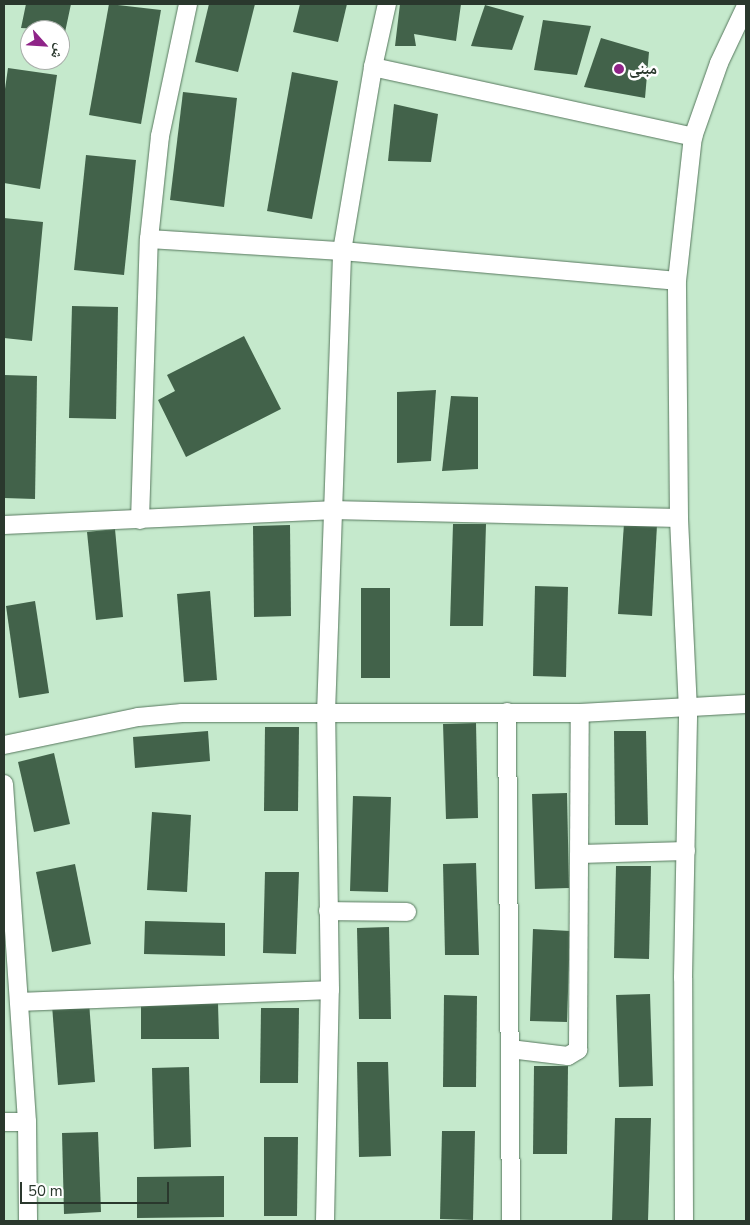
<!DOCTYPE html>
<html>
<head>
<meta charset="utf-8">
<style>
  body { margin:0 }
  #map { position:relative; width:750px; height:1225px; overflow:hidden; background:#c5e9cc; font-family:"Nunito Sans","Noto Naskh Arabic",sans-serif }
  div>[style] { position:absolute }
  .building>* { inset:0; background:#42624a }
  .roads { filter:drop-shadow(0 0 1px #57785e) drop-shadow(0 0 1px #57785e) }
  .minor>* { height:18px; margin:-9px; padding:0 9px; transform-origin:9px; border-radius:9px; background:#fff }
  .dots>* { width:14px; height:14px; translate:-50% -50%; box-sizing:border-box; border:2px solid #fff; border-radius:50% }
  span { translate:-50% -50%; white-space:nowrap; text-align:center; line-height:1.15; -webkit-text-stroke:5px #fff; paint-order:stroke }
  .poi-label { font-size:16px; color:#2a382d; font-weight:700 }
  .left { translate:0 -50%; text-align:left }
  .frame { position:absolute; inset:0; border:5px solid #2a382d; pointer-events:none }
  .north { position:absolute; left:20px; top:20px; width:50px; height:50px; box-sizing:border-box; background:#fff; border:1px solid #aaafab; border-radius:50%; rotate:116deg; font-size:14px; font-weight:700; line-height:20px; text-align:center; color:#2a382d }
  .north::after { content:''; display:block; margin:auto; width:18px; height:22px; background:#8f2488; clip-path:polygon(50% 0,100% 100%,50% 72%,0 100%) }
  .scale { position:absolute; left:20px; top:1182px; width:149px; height:22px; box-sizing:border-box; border:2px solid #2a382d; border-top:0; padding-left:6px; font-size:15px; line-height:18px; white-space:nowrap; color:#2a382d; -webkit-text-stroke:4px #fff; paint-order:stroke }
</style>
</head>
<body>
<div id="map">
  <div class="building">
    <div style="clip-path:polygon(26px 4px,71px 4px,64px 37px,60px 36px,60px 30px,21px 28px)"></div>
    <div style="clip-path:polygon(109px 4px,161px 10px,141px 124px,89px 115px)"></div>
    <div style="clip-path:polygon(209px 4px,255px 4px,238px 72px,195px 62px)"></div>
    <div style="clip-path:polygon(300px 4px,347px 4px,338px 42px,293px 32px)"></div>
    <div style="clip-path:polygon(400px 4px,461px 4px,456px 41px,414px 34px,416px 46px,395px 46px)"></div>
    <div style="clip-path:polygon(485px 5px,524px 16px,512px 50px,471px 46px)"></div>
    <div style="clip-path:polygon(543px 20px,591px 26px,577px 75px,534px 70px)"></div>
    <div style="clip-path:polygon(601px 38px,649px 52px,645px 98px,584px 87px)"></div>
    <div style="clip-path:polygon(8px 68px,57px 75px,40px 189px,4px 183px,4px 96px)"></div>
    <div style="clip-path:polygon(292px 72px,338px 81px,312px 219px,267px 211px)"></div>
    <div style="clip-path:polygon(183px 92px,237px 98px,224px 207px,170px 200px)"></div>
    <div style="clip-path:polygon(394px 104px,438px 114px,431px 162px,388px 161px)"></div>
    <div style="clip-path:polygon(86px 155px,136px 160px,124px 275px,74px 270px)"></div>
    <div style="clip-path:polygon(4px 218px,43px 222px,32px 341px,4px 338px)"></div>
    <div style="clip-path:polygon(72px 306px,118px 307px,116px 419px,69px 418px)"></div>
    <div style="clip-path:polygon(244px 336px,281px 409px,186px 457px,158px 400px,175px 391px,167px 375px)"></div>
    <div style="clip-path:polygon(4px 375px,37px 376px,35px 499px,4px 498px)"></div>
    <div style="clip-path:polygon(436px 390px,431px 461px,397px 463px,397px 392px)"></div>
    <div style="clip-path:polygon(451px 396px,478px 397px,478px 469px,442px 471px)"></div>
    <div style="clip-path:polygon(624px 523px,657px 525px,652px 616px,618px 614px)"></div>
    <div style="clip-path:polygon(453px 524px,486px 524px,483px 626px,450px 626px)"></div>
    <div style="clip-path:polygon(290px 525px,291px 616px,254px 617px,253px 526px)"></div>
    <div style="clip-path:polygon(115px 529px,123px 617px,96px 620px,87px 532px)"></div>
    <div style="clip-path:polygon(535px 586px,568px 587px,566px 677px,533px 676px)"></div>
    <div style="clip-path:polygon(361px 588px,390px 588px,390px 678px,361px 678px)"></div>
    <div style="clip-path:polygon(210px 591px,217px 680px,184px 682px,177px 594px)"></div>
    <div style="clip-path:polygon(35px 601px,49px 693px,19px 698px,6px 606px)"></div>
    <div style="clip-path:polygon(476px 723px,478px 818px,446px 819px,443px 724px)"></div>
    <div style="clip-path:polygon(265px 727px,299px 727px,298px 811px,264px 811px)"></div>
    <div style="clip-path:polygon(208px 731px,210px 761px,135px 768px,133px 737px)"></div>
    <div style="clip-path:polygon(614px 731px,646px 731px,648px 825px,615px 825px)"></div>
    <div style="clip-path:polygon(54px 753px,70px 824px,34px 832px,18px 762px)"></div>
    <div style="clip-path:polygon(567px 793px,569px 888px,535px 889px,532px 794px)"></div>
    <div style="clip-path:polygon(353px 796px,391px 797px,388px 892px,350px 891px)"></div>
    <div style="clip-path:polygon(152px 812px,191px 815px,187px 892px,147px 890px)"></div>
    <div style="clip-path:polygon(476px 863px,479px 955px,445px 955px,443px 864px)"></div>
    <div style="clip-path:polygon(75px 864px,91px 944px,52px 952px,36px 872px)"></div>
    <div style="clip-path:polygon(616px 866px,651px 866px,649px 959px,614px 958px)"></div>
    <div style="clip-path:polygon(265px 872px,299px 872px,296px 954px,263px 953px)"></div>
    <div style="clip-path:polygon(145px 921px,225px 923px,225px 956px,144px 954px)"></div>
    <div style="clip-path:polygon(389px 927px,391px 1019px,359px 1019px,357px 928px)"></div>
    <div style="clip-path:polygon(533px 929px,570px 931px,567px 1022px,530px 1021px)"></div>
    <div style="clip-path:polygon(650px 994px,653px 1086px,619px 1087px,616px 995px)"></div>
    <div style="clip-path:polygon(444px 995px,477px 996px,476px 1087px,443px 1087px)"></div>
    <div style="clip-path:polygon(89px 1002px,95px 1082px,58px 1085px,52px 1005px)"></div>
    <div style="clip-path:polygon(141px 1003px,218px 1003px,219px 1039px,141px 1039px)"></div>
    <div style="clip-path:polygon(261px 1008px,299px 1008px,298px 1083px,260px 1083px)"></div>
    <div style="clip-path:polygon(357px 1062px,388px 1062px,391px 1156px,359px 1157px)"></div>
    <div style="clip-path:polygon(534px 1066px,568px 1066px,567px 1154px,533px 1154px)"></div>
    <div style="clip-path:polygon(189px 1067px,191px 1147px,154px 1149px,152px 1068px)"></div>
    <div style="clip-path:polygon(615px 1118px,651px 1118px,648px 1221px,612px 1221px)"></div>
    <div style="clip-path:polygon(442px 1131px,475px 1131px,473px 1220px,440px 1219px)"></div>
    <div style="clip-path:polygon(98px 1132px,101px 1212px,64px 1214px,62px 1133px)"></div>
    <div style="clip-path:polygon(264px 1137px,298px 1137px,297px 1216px,264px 1216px)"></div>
    <div style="clip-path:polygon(224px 1176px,224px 1217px,137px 1218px,137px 1177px)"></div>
  </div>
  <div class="roads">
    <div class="minor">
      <div style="left:373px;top:67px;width:328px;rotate:12.3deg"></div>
      <div style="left:149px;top:239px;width:193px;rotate:3.6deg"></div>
      <div style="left:342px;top:251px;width:336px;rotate:5.1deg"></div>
      <div style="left:140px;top:520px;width:281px;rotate:-88.2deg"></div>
      <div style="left:149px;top:239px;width:104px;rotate:-83.9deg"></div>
      <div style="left:160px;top:136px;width:135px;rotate:-78deg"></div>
      <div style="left:4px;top:525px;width:327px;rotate:-2.6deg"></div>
      <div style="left:331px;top:510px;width:348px;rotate:1.3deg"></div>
      <div style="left:507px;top:712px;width:509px;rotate:89.55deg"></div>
      <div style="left:4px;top:745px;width:137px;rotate:-11.8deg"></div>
      <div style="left:138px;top:717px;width:44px;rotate:-5.2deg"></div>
      <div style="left:182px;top:713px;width:398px"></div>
      <div style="left:580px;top:713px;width:166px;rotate:-3.1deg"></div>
      <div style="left:4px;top:784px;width:339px;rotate:86.1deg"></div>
      <div style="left:27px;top:1122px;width:99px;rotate:89.4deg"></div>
      <div style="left:580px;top:854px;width:106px;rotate:-1.6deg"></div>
      <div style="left:328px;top:911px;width:79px;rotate:0.7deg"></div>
      <div style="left:20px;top:1002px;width:310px;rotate:-2.2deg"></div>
      <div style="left:510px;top:1049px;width:58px;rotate:6.9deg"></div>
      <div style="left:568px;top:1056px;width:12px;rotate:-31deg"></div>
      <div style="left:578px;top:1050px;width:337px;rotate:-89.7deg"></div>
      <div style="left:4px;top:1122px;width:23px"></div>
      <div style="left:325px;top:1221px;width:231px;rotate:-88.8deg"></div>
      <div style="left:330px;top:990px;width:277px;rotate:-90.8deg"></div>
      <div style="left:326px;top:713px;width:462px;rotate:-88deg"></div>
      <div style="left:342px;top:251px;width:187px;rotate:-80.4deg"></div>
      <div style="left:373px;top:67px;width:65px;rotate:-77.5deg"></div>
      <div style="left:684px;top:1221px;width:243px;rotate:-90.2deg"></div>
      <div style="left:683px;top:978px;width:268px;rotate:-88.9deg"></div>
      <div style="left:688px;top:710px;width:192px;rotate:-92.7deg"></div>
      <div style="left:679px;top:518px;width:237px;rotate:-90.5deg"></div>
      <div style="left:677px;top:281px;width:145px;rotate:-83.7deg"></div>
      <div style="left:693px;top:137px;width:78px;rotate:-70.6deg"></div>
      <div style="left:719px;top:63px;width:63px;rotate:-64.7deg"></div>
    </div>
  </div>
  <div class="dots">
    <div style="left:619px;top:69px;background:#8f2488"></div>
  </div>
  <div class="poi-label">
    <span class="left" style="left:629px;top:69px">مبنى</span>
  </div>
  <div class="frame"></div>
  <div class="north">ش</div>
  <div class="scale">50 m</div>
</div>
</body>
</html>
